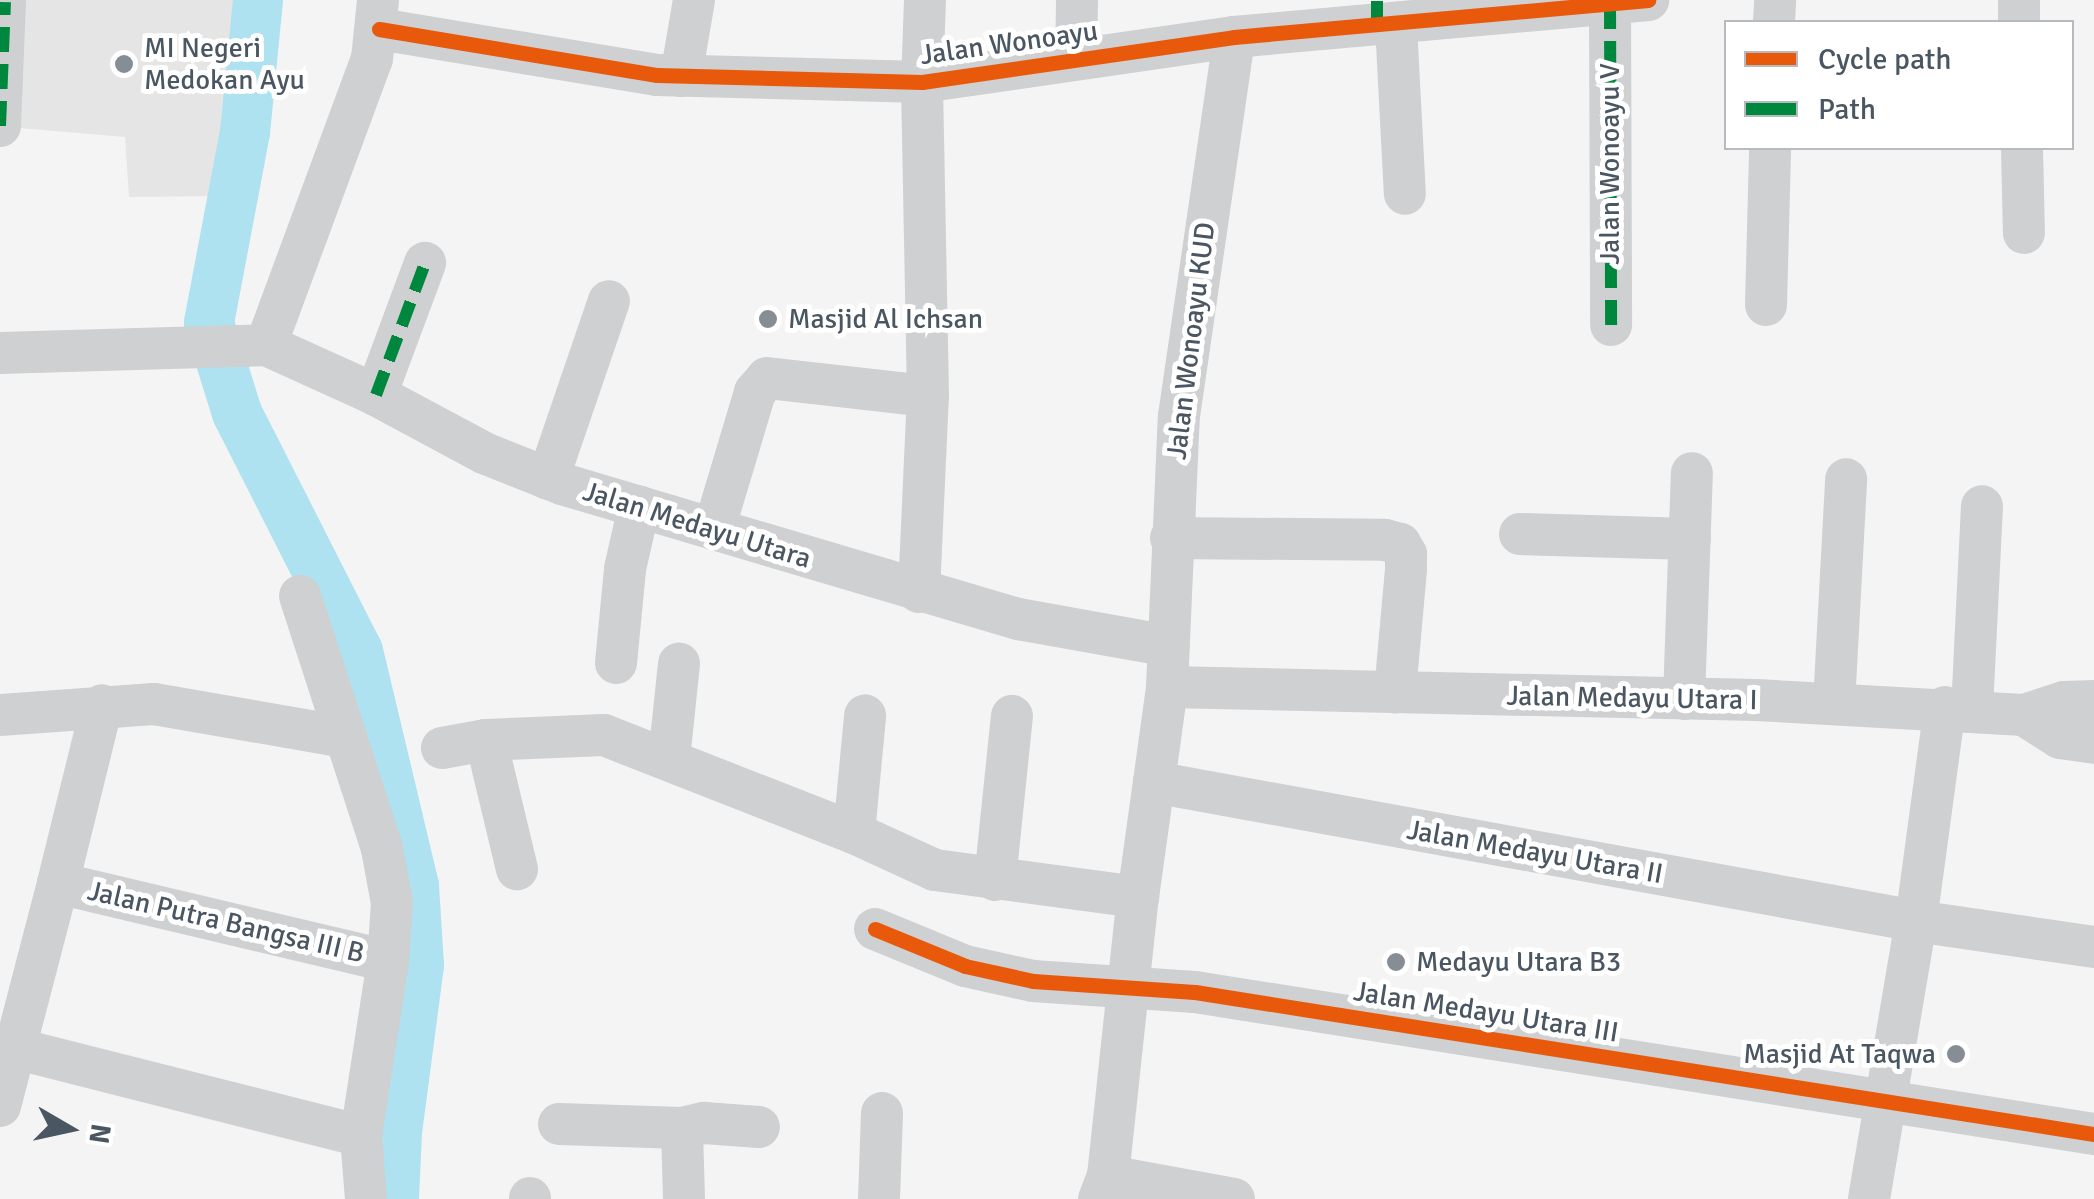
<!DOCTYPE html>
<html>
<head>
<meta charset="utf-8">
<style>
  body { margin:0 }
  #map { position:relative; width:2094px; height:1199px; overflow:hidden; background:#f4f4f4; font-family:Signika,sans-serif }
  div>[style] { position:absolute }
  .education>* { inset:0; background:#e6e5e6 }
  .river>* { height:50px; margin:-25px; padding:0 25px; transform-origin:25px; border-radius:25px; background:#aee2f0 }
  .minor>* { height:42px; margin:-21px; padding:0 21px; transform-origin:21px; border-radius:21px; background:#ced0d2 }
  .quiet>* { height:12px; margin-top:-6px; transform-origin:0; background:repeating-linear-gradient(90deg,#00873e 0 25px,transparent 0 37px) }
  .cycleway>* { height:15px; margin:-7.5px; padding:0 7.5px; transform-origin:7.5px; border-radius:7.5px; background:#e8590c }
  .dots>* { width:28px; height:28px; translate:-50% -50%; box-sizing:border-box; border:5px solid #fff; border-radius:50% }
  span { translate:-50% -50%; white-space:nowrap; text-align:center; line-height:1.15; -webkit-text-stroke:10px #fff; paint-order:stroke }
  .street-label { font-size:28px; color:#4a5661 }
  .poi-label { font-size:28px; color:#4a5661 }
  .left { translate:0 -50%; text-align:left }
  .right { translate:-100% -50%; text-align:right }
  .legend { position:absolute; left:1724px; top:20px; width:350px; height:130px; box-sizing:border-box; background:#fff; border:2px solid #b7bbc0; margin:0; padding:12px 18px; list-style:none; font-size:30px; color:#4a5661 }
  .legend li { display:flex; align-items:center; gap:20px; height:50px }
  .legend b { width:50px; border:2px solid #b7bbc0 }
  .north { position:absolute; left:20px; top:1079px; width:100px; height:100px; -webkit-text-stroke:8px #fff; paint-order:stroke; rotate:99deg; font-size:28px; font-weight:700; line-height:40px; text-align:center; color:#4a5661 }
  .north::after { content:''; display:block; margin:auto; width:35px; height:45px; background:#4a5661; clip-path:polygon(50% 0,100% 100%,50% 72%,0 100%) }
</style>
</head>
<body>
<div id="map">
  <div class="education">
    <div style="clip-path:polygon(14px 0,245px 0,222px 196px,129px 197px,125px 137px,8px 127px)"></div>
  </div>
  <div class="river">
    <div style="left:258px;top:0;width:133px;rotate:95.6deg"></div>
    <div style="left:245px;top:132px;width:194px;rotate:100.7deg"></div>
    <div style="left:209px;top:323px;width:94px;rotate:72.7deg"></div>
    <div style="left:237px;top:413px;width:267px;rotate:63.1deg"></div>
    <div style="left:358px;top:651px;width:242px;rotate:76.6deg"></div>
    <div style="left:414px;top:886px;width:79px;rotate:86.4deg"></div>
    <div style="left:419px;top:965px;width:168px;rotate:97.5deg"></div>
    <div style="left:397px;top:1132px;width:67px;rotate:92.6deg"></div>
  </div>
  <div class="minor">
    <div style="left:2019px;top:0;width:22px;rotate:90deg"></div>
    <div style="left:1610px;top:4px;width:321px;rotate:89.8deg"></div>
    <div style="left:1774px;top:22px;width:22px;rotate:-87deg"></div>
    <div style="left:1396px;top:25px;width:169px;rotate:87deg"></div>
    <div style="left:379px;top:29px;width:282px;rotate:9.4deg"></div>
    <div style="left:657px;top:75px;width:265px;rotate:1.5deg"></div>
    <div style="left:922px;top:82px;width:315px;rotate:-8.2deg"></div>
    <div style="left:1234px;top:37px;width:416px;rotate:-5.1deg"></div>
    <div style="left:1076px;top:59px;width:59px;rotate:-89deg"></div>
    <div style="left:681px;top:76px;width:77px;rotate:-80.3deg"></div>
    <div style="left:0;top:126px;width:124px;rotate:-87.7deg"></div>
    <div style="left:2022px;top:148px;width:85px;rotate:88.7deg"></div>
    <div style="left:1766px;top:305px;width:157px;rotate:-88.5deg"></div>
    <div style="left:266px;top:345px;width:305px;rotate:-69.7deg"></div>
    <div style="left:372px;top:59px;width:59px;rotate:-84.2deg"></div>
    <div style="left:0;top:353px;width:266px;rotate:-1.7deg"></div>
    <div style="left:266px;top:345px;width:121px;rotate:24.4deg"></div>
    <div style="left:376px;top:395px;width:123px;rotate:28.2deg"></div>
    <div style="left:484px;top:453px;width:84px;rotate:21.7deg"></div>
    <div style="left:562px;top:484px;width:476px;rotate:16.5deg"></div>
    <div style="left:1018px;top:619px;width:153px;rotate:10.1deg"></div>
    <div style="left:376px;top:395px;width:141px;rotate:-69.6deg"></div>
    <div style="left:548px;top:479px;width:188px;rotate:-71.1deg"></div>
    <div style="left:714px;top:529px;width:143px;rotate:-73.3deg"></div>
    <div style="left:755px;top:392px;width:18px;rotate:-49deg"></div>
    <div style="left:767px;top:378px;width:162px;rotate:6.4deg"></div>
    <div style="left:1520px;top:534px;width:170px;rotate:1.7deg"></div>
    <div style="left:1171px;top:538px;width:214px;rotate:0.5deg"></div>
    <div style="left:1385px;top:540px;width:16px;rotate:15deg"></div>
    <div style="left:1400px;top:544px;width:12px;rotate:59deg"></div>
    <div style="left:1406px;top:554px;width:15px;rotate:90deg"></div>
    <div style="left:1406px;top:569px;width:124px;rotate:95.1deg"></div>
    <div style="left:919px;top:592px;width:196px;rotate:-87.4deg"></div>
    <div style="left:928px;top:396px;width:314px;rotate:-91.1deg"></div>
    <div style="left:922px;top:82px;width:82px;rotate:-87.9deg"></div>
    <div style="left:300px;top:596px;width:266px;rotate:72deg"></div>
    <div style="left:382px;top:849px;width:55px;rotate:79.5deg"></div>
    <div style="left:392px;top:903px;width:58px;rotate:93.9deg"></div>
    <div style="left:616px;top:663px;width:94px;rotate:-84.5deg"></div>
    <div style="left:625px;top:569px;width:64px;rotate:-77.3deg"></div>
    <div style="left:1167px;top:687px;width:589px;rotate:1.26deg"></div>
    <div style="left:1756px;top:700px;width:268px;rotate:3.2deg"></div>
    <div style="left:2024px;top:715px;width:42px;rotate:-18deg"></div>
    <div style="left:2064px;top:702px;width:30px;rotate:-2deg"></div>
    <div style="left:1684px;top:699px;width:226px;rotate:-88deg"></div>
    <div style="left:1834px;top:704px;width:225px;rotate:-86.9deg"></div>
    <div style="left:1972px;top:710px;width:204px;rotate:-87.2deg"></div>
    <div style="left:0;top:715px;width:154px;rotate:-4.1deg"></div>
    <div style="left:154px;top:704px;width:195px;rotate:9.8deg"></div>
    <div style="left:2024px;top:715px;width:43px;rotate:32.6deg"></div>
    <div style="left:2060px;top:738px;width:34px;rotate:8deg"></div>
    <div style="left:486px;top:740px;width:133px;rotate:76.5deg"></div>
    <div style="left:442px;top:748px;width:45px;rotate:-10.3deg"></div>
    <div style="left:486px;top:740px;width:118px;rotate:-2.4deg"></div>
    <div style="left:604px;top:735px;width:269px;rotate:21.4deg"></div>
    <div style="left:854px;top:833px;width:89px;rotate:24.6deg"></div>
    <div style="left:935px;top:870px;width:205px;rotate:7.6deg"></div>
    <div style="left:669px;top:759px;width:96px;rotate:-84deg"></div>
    <div style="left:1154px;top:782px;width:775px;rotate:10.34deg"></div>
    <div style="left:1916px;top:921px;width:180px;rotate:8.3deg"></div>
    <div style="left:854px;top:833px;width:118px;rotate:-84.6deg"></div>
    <div style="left:995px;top:880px;width:165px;rotate:-84.1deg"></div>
    <div style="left:58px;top:883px;width:183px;rotate:-76.1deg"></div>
    <div style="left:875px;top:929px;width:97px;rotate:22.3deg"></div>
    <div style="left:965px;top:966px;width:70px;rotate:12.4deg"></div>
    <div style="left:1033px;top:981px;width:162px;rotate:3.9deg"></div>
    <div style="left:1195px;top:992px;width:910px;rotate:8.98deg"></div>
    <div style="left:18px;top:1049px;width:354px;rotate:14.2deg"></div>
    <div style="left:0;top:1106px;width:230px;rotate:-75.4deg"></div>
    <div style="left:58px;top:883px;width:339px;rotate:13.3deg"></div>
    <div style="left:388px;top:961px;width:177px;rotate:98.8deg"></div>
    <div style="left:361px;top:1136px;width:63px;rotate:85.5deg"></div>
    <div style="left:559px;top:1124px;width:123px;rotate:1.9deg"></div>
    <div style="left:682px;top:1128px;width:71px;rotate:88.4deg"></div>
    <div style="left:682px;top:1128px;width:23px;rotate:-13deg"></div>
    <div style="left:704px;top:1123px;width:55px;rotate:4.2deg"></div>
    <div style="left:1108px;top:1176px;width:128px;rotate:10.3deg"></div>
    <div style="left:530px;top:1199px;width:1px;rotate:-90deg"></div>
    <div style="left:879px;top:1199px;width:86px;rotate:-88deg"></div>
    <div style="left:1099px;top:1199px;width:25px;rotate:-69deg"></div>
    <div style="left:1108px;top:1176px;width:281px;rotate:-83.9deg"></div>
    <div style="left:1138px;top:897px;width:212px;rotate:-82.1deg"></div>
    <div style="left:1167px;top:687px;width:271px;rotate:-87.5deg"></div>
    <div style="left:1179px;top:416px;width:383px;rotate:-81.7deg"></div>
    <div style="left:1869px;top:1199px;width:282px;rotate:-80.4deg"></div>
    <div style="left:1916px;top:921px;width:216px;rotate:-82.3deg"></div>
  </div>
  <div class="quiet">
    <div style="left:1610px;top:4px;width:321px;rotate:89.8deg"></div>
    <div style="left:1377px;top:26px;width:26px;rotate:-90deg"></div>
    <div style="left:0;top:126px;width:124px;rotate:-87.7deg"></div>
    <div style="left:376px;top:395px;width:141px;rotate:-69.6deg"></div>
  </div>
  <div class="cycleway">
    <div style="left:379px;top:29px;width:282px;rotate:9.4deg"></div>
    <div style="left:657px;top:75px;width:265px;rotate:1.5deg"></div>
    <div style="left:922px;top:82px;width:315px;rotate:-8.2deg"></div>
    <div style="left:1234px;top:37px;width:416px;rotate:-5.1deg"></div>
    <div style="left:875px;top:929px;width:97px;rotate:22.3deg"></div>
    <div style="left:965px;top:966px;width:70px;rotate:12.4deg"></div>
    <div style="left:1033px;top:981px;width:162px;rotate:3.9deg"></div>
    <div style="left:1195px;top:992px;width:910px;rotate:8.98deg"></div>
  </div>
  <div class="dots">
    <div style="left:124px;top:64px;background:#868d94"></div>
    <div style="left:768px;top:319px;background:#868d94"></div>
    <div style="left:1396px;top:962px;background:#868d94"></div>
    <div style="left:1956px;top:1054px;background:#868d94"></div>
  </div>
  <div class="street-label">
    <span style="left:1009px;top:43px;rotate:-8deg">Jalan Wonoayu</span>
    <span style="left:1610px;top:164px;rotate:-90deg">Jalan Wonoayu V</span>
    <span style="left:1191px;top:341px;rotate:-83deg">Jalan Wonoayu KUD</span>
    <span style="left:697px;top:525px;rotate:17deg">Jalan Medayu Utara</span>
    <span style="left:1632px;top:698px;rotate:1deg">Jalan Medayu Utara I</span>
    <span style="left:1535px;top:852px;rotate:10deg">Jalan Medayu Utara II</span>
    <span style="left:226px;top:922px;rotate:13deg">Jalan Putra Bangsa III B</span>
    <span style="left:1486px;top:1012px;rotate:9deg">Jalan Medayu Utara III</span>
  </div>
  <div class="poi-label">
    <span class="left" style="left:144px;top:64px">MI Negeri<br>Medokan Ayu</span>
    <span class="left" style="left:788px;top:319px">Masjid Al Ichsan</span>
    <span class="left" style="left:1416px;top:962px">Medayu Utara B3</span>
    <span class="right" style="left:1936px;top:1054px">Masjid At Taqwa</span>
  </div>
  <ul class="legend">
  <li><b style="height:12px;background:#e8590c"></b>Cycle path</li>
  <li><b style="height:12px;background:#00873e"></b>Path</li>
  </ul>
  <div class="north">N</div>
</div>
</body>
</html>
